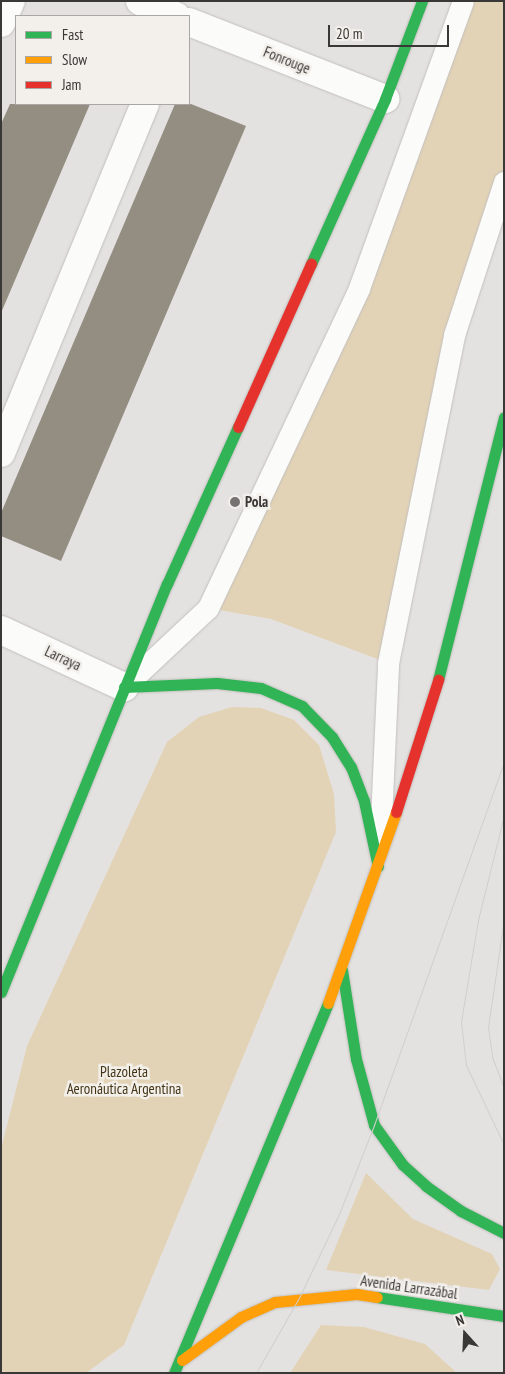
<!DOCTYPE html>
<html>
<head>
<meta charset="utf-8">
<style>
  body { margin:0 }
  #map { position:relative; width:505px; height:1374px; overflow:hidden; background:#e4e2e0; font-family:"PT Sans Narrow",sans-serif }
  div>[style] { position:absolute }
  .green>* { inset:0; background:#e3d3b6 }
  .building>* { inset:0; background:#938d82 }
  .roads { filter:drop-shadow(0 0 1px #c2c0bf) drop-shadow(0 0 1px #c2c0bf) }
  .lane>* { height:21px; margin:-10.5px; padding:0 10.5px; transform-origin:10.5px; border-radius:10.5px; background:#fbfbfa }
  .street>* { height:28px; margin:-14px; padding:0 14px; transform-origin:14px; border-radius:14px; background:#fbfbfa }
  .fast>* { height:11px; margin:-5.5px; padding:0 5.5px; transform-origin:5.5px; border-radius:5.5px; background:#30b455 }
  .slow>* { height:11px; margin:-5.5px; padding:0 5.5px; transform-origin:5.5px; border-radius:5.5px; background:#ff9f0a }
  .jam>* { height:11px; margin:-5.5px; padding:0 5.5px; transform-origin:5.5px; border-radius:5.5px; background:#e5322d }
  .tram>* { height:1px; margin:-0.5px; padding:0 0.5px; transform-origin:0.5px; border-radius:0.5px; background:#d0cfce }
  .dots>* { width:14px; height:14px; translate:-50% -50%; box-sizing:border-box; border:2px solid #f3f0eb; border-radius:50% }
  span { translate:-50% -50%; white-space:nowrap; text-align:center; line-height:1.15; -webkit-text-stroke:5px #f3f0eb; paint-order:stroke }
  .street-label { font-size:15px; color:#393836 }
  .poi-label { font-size:15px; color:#393836; font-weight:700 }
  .left { translate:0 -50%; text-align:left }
  .park-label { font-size:15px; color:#433415 }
  .frame { position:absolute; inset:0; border:2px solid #393836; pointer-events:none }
  .legend { position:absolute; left:15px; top:15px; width:175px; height:90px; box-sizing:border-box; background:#f3f0eb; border:1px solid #a9a6a3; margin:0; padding:6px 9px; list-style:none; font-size:15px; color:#393836 }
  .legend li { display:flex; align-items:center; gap:10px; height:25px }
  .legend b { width:25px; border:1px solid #a9a6a3 }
  .north { position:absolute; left:440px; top:1309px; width:50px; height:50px; -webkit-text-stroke:4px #f3f0eb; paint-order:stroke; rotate:340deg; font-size:14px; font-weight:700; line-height:20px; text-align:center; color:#393836 }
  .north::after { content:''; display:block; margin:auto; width:18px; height:22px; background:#393836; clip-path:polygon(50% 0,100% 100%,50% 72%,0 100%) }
  .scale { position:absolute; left:328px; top:25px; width:121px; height:22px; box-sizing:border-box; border:2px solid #393836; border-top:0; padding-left:6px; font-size:15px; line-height:18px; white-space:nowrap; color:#393836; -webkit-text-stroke:4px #f3f0eb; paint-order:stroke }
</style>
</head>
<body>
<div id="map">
  <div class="green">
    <div style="clip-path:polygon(463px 1px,504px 1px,504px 182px,454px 335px,388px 663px,271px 619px,208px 608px,359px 288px)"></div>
    <div style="clip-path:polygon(232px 707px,261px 708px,294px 720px,319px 745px,334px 794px,336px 832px,124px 1345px,86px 1373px,6px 1373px,1px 1370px,1px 1149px,27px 1046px,167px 742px,199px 717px)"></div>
    <div style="clip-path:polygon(366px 1173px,413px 1219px,492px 1254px,500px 1269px,489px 1290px,326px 1270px)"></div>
    <div style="clip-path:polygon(321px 1325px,364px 1327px,425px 1344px,457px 1373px,290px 1373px)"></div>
  </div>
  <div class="building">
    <div style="clip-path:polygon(10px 104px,90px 104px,1px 313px,1px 124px)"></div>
    <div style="clip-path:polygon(175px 104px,191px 104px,246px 126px,61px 561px,1px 536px,1px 513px)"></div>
  </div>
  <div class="roads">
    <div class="lane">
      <div style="left:129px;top:682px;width:108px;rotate:-43.1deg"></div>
      <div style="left:208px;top:608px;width:354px;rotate:-64.7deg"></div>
      <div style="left:359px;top:288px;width:305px;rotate:-70.1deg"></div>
      <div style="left:380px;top:842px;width:179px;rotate:-87.4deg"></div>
      <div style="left:388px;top:663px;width:335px;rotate:-78.6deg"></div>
      <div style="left:454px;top:335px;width:161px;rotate:-71.9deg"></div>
    </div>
    <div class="street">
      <div style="left:140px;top:1px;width:39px;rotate:23deg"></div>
      <div style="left:189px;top:22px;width:211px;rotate:21.4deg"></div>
      <div style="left:1px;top:23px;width:24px;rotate:-66deg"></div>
      <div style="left:1px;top:453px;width:378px;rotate:-67.6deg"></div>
      <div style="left:1px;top:630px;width:136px;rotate:24.9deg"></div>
    </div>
    <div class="fast">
      <div style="left:311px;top:264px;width:181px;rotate:-65.8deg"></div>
      <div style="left:385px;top:99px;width:105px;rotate:-69.3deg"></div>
      <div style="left:438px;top:680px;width:271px;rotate:-75.9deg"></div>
      <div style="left:124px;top:687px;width:93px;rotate:-2.5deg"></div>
      <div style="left:217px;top:683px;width:44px;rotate:6.5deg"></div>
      <div style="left:261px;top:688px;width:45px;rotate:23.7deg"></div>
      <div style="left:302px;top:706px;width:43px;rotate:45.9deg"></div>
      <div style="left:332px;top:737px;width:36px;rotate:58deg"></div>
      <div style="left:351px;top:767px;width:36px;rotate:69deg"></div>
      <div style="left:364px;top:801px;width:67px;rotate:78deg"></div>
      <div style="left:342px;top:970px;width:90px;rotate:81.1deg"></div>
      <div style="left:356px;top:1059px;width:68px;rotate:74.7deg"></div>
      <div style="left:374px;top:1125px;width:49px;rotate:54.1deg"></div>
      <div style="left:403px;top:1165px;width:31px;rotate:42deg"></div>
      <div style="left:426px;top:1186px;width:43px;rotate:35.5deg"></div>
      <div style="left:461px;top:1211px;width:48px;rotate:27.1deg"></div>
      <div style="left:1px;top:992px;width:440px;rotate:-67.9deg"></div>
      <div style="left:167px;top:584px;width:172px;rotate:-65.7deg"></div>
      <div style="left:377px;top:1297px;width:128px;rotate:8.5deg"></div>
      <div style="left:174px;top:1373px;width:401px;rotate:-67.4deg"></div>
    </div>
    <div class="slow">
      <div style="left:328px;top:1003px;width:203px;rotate:-70.4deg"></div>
      <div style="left:182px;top:1360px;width:73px;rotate:-36.1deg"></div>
      <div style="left:241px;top:1317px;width:37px;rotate:-24deg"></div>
      <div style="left:275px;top:1302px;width:82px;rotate:-5.6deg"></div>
      <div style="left:357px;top:1294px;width:20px;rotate:9deg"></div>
    </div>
    <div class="jam">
      <div style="left:238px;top:427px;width:179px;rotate:-65.9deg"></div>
      <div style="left:396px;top:812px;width:139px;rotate:-72.3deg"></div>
    </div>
  </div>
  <div class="tram">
    <div style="left:504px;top:815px;width:108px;rotate:103.9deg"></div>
    <div style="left:478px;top:920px;width:103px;rotate:99.5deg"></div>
    <div style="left:461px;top:1022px;width:43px;rotate:83.4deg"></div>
    <div style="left:466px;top:1065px;width:89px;rotate:64.6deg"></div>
    <div style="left:504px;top:919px;width:109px;rotate:98.4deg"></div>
    <div style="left:488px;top:1027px;width:30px;rotate:82deg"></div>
    <div style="left:492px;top:1057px;width:34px;rotate:69deg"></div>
    <div style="left:256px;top:1373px;width:86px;rotate:-60.2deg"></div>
    <div style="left:299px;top:1298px;width:93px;rotate:-64.5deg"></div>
    <div style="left:339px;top:1214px;width:96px;rotate:-68.5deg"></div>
    <div style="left:374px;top:1125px;width:387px;rotate:-70.3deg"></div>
  </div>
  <div class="dots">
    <div style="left:235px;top:502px;background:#757472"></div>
  </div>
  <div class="street-label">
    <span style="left:287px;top:60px;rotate:22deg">Fonrouge</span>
    <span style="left:63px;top:658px;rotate:25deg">Larraya</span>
    <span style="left:409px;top:1287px;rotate:8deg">Avenida Larrazábal</span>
  </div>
  <div class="poi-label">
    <span class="left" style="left:245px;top:502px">Pola</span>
  </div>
  <div class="park-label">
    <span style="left:124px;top:1080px">Plazoleta<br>Aeronáutica Argentina</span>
  </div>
  <div class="frame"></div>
  <ul class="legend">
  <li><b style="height:6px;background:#30b455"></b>Fast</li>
  <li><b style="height:6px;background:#ff9f0a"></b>Slow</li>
  <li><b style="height:6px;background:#e5322d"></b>Jam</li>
  </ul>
  <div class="north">N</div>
  <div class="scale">20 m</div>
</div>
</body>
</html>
